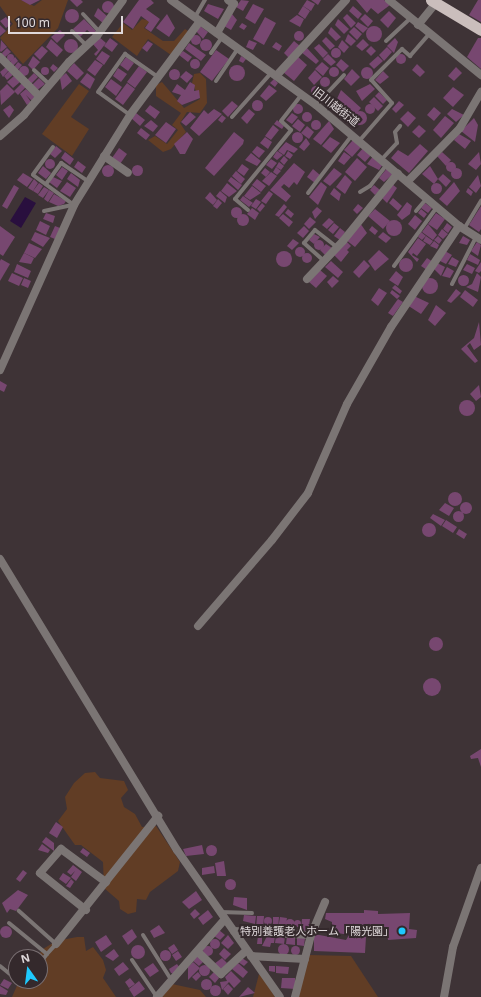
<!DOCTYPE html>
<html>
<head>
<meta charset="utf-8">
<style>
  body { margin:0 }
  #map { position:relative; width:481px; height:997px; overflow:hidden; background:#3e3336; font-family:"Noto Sans","Noto Sans JP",sans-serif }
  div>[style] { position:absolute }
  .green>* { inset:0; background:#613d25 }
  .water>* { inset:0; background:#290f3e }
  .building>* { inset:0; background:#774770 }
  .round { border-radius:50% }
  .service>* { height:4px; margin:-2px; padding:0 2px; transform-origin:2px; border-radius:2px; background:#7b7574 }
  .minor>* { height:8px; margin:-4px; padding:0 4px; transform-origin:4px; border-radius:4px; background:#7b7574 }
  .tertiary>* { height:8px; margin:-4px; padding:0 4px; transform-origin:4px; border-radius:4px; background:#7b7574 }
  .trunk>* { height:11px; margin:-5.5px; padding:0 5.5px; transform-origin:5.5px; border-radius:5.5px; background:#cabebc }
  .dots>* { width:11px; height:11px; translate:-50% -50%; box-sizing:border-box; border:2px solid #34292c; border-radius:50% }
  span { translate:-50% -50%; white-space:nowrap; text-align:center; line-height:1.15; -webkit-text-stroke:4px #34292c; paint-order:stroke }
  .street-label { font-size:11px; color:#e0d9db }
  .poi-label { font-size:11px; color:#e0d9db }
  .right { translate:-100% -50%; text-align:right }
  .north { position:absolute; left:8px; top:949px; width:40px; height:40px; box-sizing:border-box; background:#34292c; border:1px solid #796f72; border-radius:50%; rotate:346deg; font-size:11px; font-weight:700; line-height:16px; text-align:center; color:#e0d9db }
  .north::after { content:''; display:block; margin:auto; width:14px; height:18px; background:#1ec9fd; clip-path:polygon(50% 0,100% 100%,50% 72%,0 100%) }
  .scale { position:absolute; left:8px; top:16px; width:115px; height:18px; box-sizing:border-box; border:2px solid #e0d9db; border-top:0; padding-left:5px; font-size:12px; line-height:14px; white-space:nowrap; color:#e0d9db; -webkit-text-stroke:3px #34292c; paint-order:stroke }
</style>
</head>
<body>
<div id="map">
  <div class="green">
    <div style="clip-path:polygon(0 0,21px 0,34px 6px,42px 0,68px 0,58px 28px,23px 64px,0 38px,13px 24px,0 6px)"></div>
    <div style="clip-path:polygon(142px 19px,150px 21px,144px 28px,163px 41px,174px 41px,185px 29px,188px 31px,171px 55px,148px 39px,137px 56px,112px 37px,123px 23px,132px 30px)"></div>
    <div style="clip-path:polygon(200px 73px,206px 79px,207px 103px,200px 113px,187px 112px,180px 123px,186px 132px,171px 149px,163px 152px,148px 140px,155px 136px,167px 144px,178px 130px,172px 125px,181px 113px,156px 96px,156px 85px,162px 82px,184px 108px,200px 99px,192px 83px,194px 74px)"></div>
    <div style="clip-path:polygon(79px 84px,89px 91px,71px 117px,89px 129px,72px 156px,42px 134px)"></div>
    <div style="clip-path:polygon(95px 772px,100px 778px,124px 781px,128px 790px,121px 798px,124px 807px,135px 814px,142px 827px,156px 826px,180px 862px,178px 871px,150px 892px,146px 900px,137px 899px,136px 912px,128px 914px,120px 909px,119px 901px,104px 888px,103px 862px,81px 845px,75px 845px,58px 821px,67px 809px,65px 797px,74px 783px,85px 773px)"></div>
    <div style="clip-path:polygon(77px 937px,84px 937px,86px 951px,93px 947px,103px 960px,106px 970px,103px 978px,116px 997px,12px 997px,19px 981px,40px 981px,40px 957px,37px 957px,43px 949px,56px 941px)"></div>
    <div style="clip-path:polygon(309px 955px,351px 956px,378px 997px,298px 997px)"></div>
    <div style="clip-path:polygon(259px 974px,261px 975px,275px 997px,253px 997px)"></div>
    <div style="clip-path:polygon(172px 984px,200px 990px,206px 997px,162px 997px)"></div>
  </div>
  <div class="water">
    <div style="clip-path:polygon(25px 197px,36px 203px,21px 228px,10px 221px)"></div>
  </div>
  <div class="building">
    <div style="clip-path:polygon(21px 0,40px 0,30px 5px)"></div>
    <div style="clip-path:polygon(70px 0,81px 0,83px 2px,77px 7px)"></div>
    <div style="clip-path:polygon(139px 0,151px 0,154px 3px,146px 9px,160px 19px,151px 32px,145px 28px,149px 22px,141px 16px,133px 29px,123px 22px)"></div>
    <div style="clip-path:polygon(241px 0,249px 1px,243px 11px,236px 7px)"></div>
    <div style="clip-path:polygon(307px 0,315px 4px,311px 11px,303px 6px)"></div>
    <div style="clip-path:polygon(311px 0,321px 0,318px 5px)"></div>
    <div style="clip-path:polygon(356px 0,384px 0,390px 5px,378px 14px,371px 8px,367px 13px)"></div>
    <div style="clip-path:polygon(478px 0,481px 0,481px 22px,469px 15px)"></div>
    <div class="round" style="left:102px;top:1px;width:12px;height:12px"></div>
    <div style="clip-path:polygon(208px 4px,224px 9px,218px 19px,204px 11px)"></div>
    <div style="clip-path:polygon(253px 4px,264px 9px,255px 24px,245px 18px)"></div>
    <div style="clip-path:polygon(303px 6px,310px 11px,305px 19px,298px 14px)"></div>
    <div style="clip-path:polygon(353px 6px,362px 14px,358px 19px,349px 11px)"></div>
    <div style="clip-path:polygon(98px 8px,108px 17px,103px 23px,94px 16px)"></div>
    <div class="round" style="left:65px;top:9px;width:14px;height:14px"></div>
    <div style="clip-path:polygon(389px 11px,396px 18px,388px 28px,380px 20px)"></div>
    <div style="clip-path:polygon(167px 14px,175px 28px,169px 37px,156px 28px)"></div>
    <div style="clip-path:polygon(232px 14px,237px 20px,231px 30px,224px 26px)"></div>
    <div style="clip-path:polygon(347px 14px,356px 23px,351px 28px,343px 18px)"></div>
    <div style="clip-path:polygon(365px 14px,373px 21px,368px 27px,360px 19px)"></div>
    <div style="clip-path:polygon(297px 15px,304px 19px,300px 27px,289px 21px)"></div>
    <div style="clip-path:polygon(6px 17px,11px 24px,6px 28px,0 21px)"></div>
    <div style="clip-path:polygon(265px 17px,276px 23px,264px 45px,253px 39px)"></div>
    <div style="clip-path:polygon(84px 19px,97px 32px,93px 35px,87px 30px,80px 37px,73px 29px)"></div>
    <div style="clip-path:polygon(338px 19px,349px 29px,344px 34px,335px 25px)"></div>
    <div style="clip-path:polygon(358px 22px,368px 28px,363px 33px,355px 26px)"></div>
    <div style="clip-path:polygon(242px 23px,247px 26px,244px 30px,239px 27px)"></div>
    <div style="clip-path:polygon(0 25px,6px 31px,0 36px)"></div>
    <div style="clip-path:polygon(200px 26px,208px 32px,203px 39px,196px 31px)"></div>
    <div class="round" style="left:366px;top:26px;width:16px;height:16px"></div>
    <div style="clip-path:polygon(331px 27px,341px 37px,336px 41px,328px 33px)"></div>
    <div style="clip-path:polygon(354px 27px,362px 34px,357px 40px,349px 32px)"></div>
    <div style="clip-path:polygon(60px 30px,65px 35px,57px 43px,51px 37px)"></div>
    <div class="round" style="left:294px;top:31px;width:10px;height:10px"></div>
    <div style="clip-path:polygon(348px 34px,356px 41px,351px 46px,345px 41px)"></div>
    <div class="round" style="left:191px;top:35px;width:10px;height:10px"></div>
    <div style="clip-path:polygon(98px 36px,106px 43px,96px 56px,94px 54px,98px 50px,92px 43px)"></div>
    <div style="clip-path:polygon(326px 37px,335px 46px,330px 50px,322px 41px)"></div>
    <div style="clip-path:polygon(110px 38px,118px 44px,112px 52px,104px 46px)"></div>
    <div style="clip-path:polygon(395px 38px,398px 42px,394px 53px,387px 46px)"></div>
    <div style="clip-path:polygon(478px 38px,481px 38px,481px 69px,467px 57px)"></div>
    <div class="round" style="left:64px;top:39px;width:14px;height:14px"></div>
    <div class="round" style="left:200px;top:39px;width:12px;height:12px"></div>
    <div style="clip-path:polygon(51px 39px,63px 50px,57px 57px,46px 47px)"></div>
    <div style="clip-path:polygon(363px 39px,369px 45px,362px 51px,356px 46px)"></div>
    <div style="clip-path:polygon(1px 40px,7px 47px,1px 52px,0 51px)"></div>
    <div style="clip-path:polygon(249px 40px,257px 43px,253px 50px,246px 47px)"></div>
    <div style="clip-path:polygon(342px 40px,349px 47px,344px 53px,338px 47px)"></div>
    <div style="clip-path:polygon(148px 41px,153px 44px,147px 52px,142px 48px)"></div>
    <div style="clip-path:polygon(294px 41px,300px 46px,289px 58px,284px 53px)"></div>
    <div style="clip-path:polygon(276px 42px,282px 46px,279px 51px,272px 47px)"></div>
    <div style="clip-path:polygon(189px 43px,206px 55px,201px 61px,185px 49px)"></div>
    <div style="clip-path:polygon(319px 44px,328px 53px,323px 58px,314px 48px)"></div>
    <div style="clip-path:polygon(42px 46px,48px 51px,40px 60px,34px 54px)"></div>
    <div style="clip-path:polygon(371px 46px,376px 51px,371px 56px,366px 51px)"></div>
    <div style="clip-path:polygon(306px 47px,319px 61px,316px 64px,301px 52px)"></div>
    <div style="clip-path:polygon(387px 47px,392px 52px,384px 61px,379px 55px)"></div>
    <div class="round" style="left:331px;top:48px;width:10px;height:10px"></div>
    <div style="clip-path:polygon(7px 48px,11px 52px,4px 58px,2px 53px)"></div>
    <div style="clip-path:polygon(216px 50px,229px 59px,212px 81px,200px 72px)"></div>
    <div style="clip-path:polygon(102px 51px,110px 56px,104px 65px,96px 59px)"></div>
    <div style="clip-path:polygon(183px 51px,192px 57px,188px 62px,179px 55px)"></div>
    <div class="round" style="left:6.5px;top:53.5px;width:7px;height:7px"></div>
    <div class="round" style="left:396px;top:54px;width:10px;height:10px"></div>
    <div style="clip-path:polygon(328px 54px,336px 62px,331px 66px,323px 59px)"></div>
    <div style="clip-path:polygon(33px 56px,40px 62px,33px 70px,28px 65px)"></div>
    <div style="clip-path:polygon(241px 56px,246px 59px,243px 63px,239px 61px)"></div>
    <div style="clip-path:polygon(297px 56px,307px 65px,294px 81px,283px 72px)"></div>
    <div style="clip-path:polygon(378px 56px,383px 61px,374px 69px,369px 64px)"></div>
    <div style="clip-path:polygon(15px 57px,18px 61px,13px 66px,10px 62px)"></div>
    <div style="clip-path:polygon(126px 57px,134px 63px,128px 71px,120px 65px)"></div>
    <div style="clip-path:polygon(341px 59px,349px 66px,343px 72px,336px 65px)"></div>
    <div class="round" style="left:190px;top:59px;width:10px;height:10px"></div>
    <div style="clip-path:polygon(95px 60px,103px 65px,95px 76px,87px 70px)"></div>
    <div style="clip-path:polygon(18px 62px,22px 65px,17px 71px,14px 67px)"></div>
    <div style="clip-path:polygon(322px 62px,329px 68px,323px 76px,315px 69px)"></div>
    <div style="clip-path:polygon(74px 63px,84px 73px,77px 80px,67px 71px)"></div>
    <div style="clip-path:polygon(53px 64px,58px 68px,54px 72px,50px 68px)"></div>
    <div style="clip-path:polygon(417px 64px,425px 72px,420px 77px,412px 70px)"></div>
    <div class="round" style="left:229px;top:65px;width:16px;height:16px"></div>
    <div style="clip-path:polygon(139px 66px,147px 72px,135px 88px,127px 82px)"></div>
    <div class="round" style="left:19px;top:66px;width:10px;height:10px"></div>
    <div class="round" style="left:41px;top:67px;width:8px;height:8px"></div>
    <div class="round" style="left:329px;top:67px;width:10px;height:10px"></div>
    <div style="clip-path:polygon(6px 67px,9px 70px,3px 77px,0 72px)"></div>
    <div style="clip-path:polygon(456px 67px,462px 73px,454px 81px,448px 76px)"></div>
    <div class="round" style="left:361px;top:67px;width:12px;height:12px"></div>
    <div style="clip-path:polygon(118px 68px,127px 74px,121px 82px,113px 76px)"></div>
    <div class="round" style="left:168.5px;top:68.5px;width:11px;height:11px"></div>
    <div style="clip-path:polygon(352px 69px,360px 77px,351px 86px,344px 79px)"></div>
    <div style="clip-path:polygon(10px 70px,14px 74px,7px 80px,4px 76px)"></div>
    <div style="clip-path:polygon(315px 70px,322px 77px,314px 85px,308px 78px)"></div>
    <div style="clip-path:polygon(186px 71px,193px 76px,187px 83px,180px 77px)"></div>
    <div style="clip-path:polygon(383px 71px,389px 77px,380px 84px,375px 80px)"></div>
    <div style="clip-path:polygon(34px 73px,38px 77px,31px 84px,27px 80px)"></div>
    <div style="clip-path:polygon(66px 73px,72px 81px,62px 90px,60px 78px)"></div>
    <div style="clip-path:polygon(87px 73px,95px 79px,90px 89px,80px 82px)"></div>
    <div style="clip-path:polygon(14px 76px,20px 82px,13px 88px,7px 82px)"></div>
    <div class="round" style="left:320px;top:77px;width:10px;height:10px"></div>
    <div style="clip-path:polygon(39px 78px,45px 84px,36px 91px,31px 86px)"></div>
    <div style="clip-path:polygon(111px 79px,122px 87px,116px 96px,105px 87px)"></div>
    <div style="clip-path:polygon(274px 79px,278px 83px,275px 87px,270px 83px)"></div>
    <div style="clip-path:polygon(190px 82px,195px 85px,194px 91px,199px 90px,200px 98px,182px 105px,177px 101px,181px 95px,172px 92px,177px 84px,185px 90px)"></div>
    <div style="clip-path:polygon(22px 83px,26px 87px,18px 95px,14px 91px)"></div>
    <div style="clip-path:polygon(127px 83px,135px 89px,123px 105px,115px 99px)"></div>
    <div style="clip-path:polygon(7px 84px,15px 92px,1px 105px,0 91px)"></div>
    <div style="clip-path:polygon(370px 84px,375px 89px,362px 101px,356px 91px)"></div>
    <div style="clip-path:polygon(269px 85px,277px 91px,266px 101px,260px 96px)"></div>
    <div class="round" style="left:311px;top:86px;width:10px;height:10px"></div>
    <div style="clip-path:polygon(453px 87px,464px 95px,453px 107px,443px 98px)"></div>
    <div style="clip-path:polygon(26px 89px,35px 97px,32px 101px,26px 95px,31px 102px,27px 105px,20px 94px)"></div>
    <div style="clip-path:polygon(341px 90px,361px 108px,355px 115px,350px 111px,346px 122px,326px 106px,332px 99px,335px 103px)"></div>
    <div style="clip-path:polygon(379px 92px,387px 100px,383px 104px,375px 96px)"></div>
    <div style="clip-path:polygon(374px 97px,383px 106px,378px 111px,369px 102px)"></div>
    <div class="round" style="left:251.5px;top:99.5px;width:11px;height:11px"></div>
    <div style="clip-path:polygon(232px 101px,238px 106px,228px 117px,222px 111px)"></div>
    <div style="clip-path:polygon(399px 101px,404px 105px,396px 113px,392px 109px)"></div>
    <div class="round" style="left:365px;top:104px;width:10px;height:10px"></div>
    <div class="round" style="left:293px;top:104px;width:10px;height:10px"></div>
    <div style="clip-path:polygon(10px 105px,14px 110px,9px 118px,3px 110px)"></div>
    <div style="clip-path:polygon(150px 105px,160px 112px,155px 119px,145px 111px)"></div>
    <div style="clip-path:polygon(434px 107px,441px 113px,434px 121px,427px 115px)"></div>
    <div style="clip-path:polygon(249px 109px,255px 114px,247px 124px,241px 118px)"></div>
    <div style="clip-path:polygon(452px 109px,464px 115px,456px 122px,447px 114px)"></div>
    <div style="clip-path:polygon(204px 110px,208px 114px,214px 109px,222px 114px,199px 136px,190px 128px)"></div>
    <div class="round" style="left:353px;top:111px;width:14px;height:14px"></div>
    <div style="clip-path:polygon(408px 111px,416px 118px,408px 127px,400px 119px)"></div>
    <div class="round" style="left:302px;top:112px;width:10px;height:10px"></div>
    <div style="clip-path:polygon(190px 112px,196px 117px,186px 126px,181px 122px)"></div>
    <div style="clip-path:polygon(136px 113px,145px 120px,140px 126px,131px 118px)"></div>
    <div style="clip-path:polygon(292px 113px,298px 117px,292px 124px,286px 120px)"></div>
    <div style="clip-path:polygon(222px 115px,226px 118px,222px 123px,218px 120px)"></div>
    <div style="clip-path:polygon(445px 116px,454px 123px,441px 138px,433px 130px)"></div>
    <div style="clip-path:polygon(474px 118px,478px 125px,475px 142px,461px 131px)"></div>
    <div style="clip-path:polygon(298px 119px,305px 125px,300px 132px,292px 126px)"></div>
    <div class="round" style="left:311px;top:120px;width:10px;height:10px"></div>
    <div style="clip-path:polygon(151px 120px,158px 126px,153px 132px,144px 126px)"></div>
    <div style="clip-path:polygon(277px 120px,284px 126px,282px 129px,274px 124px)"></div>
    <div style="clip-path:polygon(329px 121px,334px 129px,321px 145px,313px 139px)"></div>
    <div style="clip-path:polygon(166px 122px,176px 129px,166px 143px,155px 135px)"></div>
    <div style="clip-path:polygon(273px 125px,279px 130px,271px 140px,265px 136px)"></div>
    <div style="clip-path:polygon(419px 125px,426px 131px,419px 138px,412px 132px)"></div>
    <div style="clip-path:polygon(307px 126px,314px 132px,309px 139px,301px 133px)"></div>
    <div style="clip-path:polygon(141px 128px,150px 135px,146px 140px,137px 133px)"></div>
    <div class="round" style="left:291.5px;top:131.5px;width:11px;height:11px"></div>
    <div style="clip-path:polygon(187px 132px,193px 139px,185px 154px,180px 154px,174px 144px)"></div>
    <div style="clip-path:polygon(234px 132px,244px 140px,243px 144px,214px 176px,205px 168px)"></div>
    <div style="clip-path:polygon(459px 134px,471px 141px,465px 149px,454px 140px)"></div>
    <div style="clip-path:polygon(265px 137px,272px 142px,268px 149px,260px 143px)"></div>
    <div style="clip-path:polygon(330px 137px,340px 143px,331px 153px,322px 146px)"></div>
    <div style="clip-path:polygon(306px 138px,310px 144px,304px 151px,299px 147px)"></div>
    <div style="clip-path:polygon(353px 140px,361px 147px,352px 157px,344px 150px)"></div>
    <div style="clip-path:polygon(286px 142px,298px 149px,294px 153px,287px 150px,284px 155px,278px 151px)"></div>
    <div style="clip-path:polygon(420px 144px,428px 151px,409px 173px,391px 158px,398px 150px,408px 156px)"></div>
    <div style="clip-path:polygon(56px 146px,62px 151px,55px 158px,50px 154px)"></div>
    <div style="clip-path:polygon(257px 146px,265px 151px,259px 158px,252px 152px)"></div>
    <div style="clip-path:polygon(364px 147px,372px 154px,365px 162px,357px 155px)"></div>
    <div style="clip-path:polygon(119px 148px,127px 154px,120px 164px,112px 158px)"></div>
    <div style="clip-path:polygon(277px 151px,283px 155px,277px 160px,273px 157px)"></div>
    <div style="clip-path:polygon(288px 151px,293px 155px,290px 159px,285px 156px)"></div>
    <div style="clip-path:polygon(65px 152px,74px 159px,70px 165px,61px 158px)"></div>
    <div style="clip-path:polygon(344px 152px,351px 157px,344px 165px,338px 161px)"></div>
    <div style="clip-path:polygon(442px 152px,451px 160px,446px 166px,437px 156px)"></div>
    <div style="clip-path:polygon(479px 152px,481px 164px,476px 170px,468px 164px)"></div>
    <div style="clip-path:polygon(251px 153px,261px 161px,257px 166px,245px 160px)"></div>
    <div style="clip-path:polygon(374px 155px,383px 164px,379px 170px,367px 164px)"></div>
    <div style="clip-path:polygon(284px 156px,288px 160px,284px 165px,280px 161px)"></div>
    <div style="clip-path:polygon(357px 158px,367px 167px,355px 181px,345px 172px)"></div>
    <div class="round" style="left:45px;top:159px;width:10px;height:10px"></div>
    <div style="clip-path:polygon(271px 159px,277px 163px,272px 169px,266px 165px)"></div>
    <div style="clip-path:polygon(78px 161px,86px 167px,82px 173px,74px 167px)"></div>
    <div style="clip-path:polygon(279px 162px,284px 166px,281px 170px,276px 167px)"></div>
    <div class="round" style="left:446px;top:162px;width:10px;height:10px"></div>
    <div style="clip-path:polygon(294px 163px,305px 172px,297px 185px,294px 182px,289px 188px,284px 184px,281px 187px,291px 196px,286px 202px,270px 190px)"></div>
    <div style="clip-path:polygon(242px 164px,249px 169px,244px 176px,237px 171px)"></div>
    <div class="round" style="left:131.5px;top:164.5px;width:11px;height:11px"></div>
    <div class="round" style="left:102px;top:165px;width:12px;height:12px"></div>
    <div style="clip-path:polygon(43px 166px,51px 173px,46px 179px,38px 173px)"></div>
    <div style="clip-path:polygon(430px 166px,438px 179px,434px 184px,422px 174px)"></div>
    <div style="clip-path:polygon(62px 167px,68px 171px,62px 180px,56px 175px)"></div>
    <div style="clip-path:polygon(276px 167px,281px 171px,277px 175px,273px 172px)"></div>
    <div style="clip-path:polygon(388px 167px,393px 174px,384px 182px,379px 178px)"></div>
    <div class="round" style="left:450.5px;top:167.5px;width:11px;height:11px"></div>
    <div style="clip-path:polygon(265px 168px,270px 172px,266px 177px,261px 173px)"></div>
    <div style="clip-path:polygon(334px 168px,342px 174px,330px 186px,323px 181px)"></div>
    <div style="clip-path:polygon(313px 169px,320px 175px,315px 183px,307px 177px)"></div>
    <div style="clip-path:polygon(236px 171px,245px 179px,241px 184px,232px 176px)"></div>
    <div style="clip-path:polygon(271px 172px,277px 176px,269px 186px,262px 181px)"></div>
    <div style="clip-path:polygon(23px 173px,33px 179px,27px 187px,17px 180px)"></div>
    <div style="clip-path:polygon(71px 173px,80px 180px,78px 187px,67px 179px)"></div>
    <div style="clip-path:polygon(443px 174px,451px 181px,446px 187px,438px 179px)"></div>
    <div style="clip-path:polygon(345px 175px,352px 182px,345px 194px,336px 187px)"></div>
    <div style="clip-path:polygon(478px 175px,481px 186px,476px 193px,469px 187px)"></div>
    <div style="clip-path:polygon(53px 177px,62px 181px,57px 188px,49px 182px)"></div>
    <div style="clip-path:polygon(231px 177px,242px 185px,238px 190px,228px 181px)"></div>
    <div style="clip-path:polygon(34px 179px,38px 183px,33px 191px,28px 188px)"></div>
    <div style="clip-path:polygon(257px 179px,266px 186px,261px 192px,252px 185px)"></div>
    <div style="clip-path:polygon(67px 182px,76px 188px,70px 197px,60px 191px)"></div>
    <div style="clip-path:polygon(321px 182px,327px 187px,318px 205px,309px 197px)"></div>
    <div style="clip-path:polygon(454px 182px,460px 191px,447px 206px,439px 199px)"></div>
    <div class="round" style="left:430.5px;top:182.5px;width:11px;height:11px"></div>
    <div style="clip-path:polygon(39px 183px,43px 186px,38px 194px,33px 191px)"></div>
    <div style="clip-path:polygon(227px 183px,237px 191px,229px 197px,221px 191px)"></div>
    <div style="clip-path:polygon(392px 184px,397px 188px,387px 203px,381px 197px)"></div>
    <div style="clip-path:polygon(14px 185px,19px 188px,7px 209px,2px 206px)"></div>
    <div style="clip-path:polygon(374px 185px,380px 190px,375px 195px,370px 190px)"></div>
    <div style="clip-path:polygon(252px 186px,261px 193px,250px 200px,244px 196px)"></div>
    <div style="clip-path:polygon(44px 187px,49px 190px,43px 198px,38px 195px)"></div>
    <div style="clip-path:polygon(334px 188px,341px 194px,339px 201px,330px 194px)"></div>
    <div style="clip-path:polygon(468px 188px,473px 192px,471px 196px,466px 192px)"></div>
    <div style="clip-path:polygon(49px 190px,54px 193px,48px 202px,44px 199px)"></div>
    <div style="clip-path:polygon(220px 191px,227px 197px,225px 203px,216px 196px)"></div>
    <div style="clip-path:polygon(269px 191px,273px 194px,266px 204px,261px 201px)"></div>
    <div style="clip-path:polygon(210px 192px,217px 200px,213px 205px,205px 198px)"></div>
    <div style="clip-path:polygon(54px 194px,66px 201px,64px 204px,58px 206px,49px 202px)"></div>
    <div style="clip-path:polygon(243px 196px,253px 203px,249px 207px,240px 200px)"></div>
    <div style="clip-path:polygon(393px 198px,402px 206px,398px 211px,389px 203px)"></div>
    <div style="clip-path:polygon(218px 199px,222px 203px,217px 209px,213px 206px)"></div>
    <div style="clip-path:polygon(256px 199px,261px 202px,256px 209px,251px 206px)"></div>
    <div style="clip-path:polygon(407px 202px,412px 206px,410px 214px,402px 220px,397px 215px)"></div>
    <div style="clip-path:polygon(262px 203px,265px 206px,260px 212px,257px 209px)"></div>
    <div style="clip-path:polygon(425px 203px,432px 208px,428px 213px,421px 208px)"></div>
    <div style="clip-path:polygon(284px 204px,287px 207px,279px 217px,275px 215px)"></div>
    <div style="clip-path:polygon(358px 204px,363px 208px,357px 214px,353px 210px)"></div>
    <div style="clip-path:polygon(481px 206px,481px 229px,479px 232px,469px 225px)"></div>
    <div class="round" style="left:230.5px;top:206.5px;width:11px;height:11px"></div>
    <div style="clip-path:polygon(317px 207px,322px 211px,315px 219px,312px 212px)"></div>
    <div style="clip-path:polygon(252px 208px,259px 213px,255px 220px,247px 214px)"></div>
    <div style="clip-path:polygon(288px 209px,294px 214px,291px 218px,285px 213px)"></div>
    <div style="clip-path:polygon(375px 209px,390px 221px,383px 229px,368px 216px)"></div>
    <div style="clip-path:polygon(421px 209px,427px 214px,424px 218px,418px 213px)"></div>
    <div style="clip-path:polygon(46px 213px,55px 216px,53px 223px,43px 219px)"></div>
    <div style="clip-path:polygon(436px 213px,445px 219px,437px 230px,428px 224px)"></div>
    <div style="clip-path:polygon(283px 214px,293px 222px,289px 227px,279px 218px)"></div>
    <div class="round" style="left:237px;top:214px;width:12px;height:12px"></div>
    <div style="clip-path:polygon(415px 215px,422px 221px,415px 230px,408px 224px)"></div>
    <div style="clip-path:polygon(310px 217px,316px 222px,309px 229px,304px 224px)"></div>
    <div style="clip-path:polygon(329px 218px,334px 222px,327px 229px,322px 225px)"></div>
    <div class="round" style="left:386px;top:220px;width:16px;height:16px"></div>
    <div style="clip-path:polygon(40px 221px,50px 226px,46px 235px,36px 230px)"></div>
    <div style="clip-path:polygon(334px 223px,339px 227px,333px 234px,328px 230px)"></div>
    <div style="clip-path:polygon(360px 223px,367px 233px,355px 247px,346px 240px)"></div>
    <div style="clip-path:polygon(447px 223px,452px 227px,448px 233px,443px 229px)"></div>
    <div style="clip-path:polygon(428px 224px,437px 235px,433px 240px,422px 232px)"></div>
    <div style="clip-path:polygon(0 226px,15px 237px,3px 256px,0 254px)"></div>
    <div style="clip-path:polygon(55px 226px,60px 228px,55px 239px,50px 237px)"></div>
    <div style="clip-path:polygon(304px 226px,309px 231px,303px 238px,297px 233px)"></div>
    <div style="clip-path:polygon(372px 226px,378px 231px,375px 235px,369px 230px)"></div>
    <div style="clip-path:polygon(340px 228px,345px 232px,340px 240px,334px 236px)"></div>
    <div style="clip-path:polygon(442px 229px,448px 234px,443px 239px,438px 235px)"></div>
    <div style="clip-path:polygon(35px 232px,50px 238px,43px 247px,31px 240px)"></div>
    <div style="clip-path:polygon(383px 232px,391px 238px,386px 243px,378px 237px)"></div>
    <div style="clip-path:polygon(421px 232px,426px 236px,422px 240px,418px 237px)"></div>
    <div style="clip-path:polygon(314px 234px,320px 237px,314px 244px,309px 240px)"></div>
    <div style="clip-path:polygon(426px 236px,433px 241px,430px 245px,423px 241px)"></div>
    <div style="clip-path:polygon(438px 236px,442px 240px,439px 244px,434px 240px)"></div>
    <div style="clip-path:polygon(463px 236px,470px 240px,467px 245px,459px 243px)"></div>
    <div style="clip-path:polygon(418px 238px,426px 244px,417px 256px,413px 253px,412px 255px,419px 259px,417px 262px,408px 252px)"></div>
    <div style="clip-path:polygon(293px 239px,299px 243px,292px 250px,287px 246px)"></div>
    <div class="round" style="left:314px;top:240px;width:10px;height:10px"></div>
    <div style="clip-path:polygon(434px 241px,439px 245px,437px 249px,430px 246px)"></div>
    <div style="clip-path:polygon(347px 242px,351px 246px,347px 250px,349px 252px,341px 262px,334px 255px)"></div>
    <div style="clip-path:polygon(477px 242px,481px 245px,478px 256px,471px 251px)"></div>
    <div style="clip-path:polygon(29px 243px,42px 249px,35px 258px,24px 253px)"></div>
    <div style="clip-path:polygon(326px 244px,332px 248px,325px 255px,320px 250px)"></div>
    <div class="round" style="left:295px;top:247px;width:10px;height:10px"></div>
    <div style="clip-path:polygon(379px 250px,389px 259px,375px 271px,368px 261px)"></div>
    <div style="clip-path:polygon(445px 251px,452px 255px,446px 264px,438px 260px)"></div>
    <div class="round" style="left:276px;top:251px;width:16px;height:16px"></div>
    <div class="round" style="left:302px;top:253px;width:10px;height:10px"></div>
    <div style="clip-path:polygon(24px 253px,34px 258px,31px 264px,19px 262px)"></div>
    <div style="clip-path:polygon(470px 254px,480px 260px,478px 265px,467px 260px)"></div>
    <div style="clip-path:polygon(452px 257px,459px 261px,456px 267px,448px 264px)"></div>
    <div class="round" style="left:399px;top:258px;width:14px;height:14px"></div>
    <div style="clip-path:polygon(427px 258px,433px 262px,427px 270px,421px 266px)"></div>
    <div style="clip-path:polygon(1px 259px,10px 264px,0 281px,0 261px)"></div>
    <div style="clip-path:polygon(364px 260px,370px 266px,359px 278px,353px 272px)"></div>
    <div style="clip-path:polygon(331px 261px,343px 272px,338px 278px,325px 267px)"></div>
    <div style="clip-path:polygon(481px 262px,481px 271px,479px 273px,475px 271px)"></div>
    <div style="clip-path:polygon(437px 263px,445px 267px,441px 276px,434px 269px)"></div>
    <div style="clip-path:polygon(17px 264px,31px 271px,28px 278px,14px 272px)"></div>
    <div style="clip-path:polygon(467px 264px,475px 268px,472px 274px,463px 270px)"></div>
    <div style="clip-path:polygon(447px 267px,454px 271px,450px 278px,442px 276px)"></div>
    <div style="clip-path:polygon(320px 270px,327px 276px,316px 288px,309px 282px)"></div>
    <div style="clip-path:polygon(396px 271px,403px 277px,398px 286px,389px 280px)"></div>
    <div style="clip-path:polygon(12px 273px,23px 278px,19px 286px,8px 281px)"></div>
    <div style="clip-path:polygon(477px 273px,481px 277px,478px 292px,466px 287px,472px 284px)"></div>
    <div class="round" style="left:457.5px;top:274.5px;width:11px;height:11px"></div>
    <div style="clip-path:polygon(333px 276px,339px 281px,332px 288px,327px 282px)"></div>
    <div style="clip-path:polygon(24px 278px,31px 281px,28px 288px,21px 285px)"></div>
    <div class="round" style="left:422px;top:278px;width:16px;height:16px"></div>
    <div style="clip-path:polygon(395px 285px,402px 291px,400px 294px,392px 288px)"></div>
    <div style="clip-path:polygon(379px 288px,387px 293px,378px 306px,371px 300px)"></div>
    <div style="clip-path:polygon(456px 289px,461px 293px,451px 303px,447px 301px)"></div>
    <div style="clip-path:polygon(392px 290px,400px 296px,397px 299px,390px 293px)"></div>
    <div style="clip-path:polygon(465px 290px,478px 300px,473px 307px,460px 297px)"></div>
    <div style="clip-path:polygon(414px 296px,429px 303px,421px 314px,407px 305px)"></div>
    <div style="clip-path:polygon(398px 299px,403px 302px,393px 316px,388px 313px)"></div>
    <div style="clip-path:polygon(436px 305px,446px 313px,435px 326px,428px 320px)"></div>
    <div style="clip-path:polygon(479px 322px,481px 345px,474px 350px,470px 343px,467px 346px,478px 361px,475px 363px,461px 349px,474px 338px)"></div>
    <div style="clip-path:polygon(0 381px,7px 385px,4px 392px,0 390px)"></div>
    <div style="clip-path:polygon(479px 385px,481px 397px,476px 401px,470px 394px)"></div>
    <div class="round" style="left:459px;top:400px;width:16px;height:16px"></div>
    <div class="round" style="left:448px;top:492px;width:14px;height:14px"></div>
    <div class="round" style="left:460px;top:502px;width:12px;height:12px"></div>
    <div style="clip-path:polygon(445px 503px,454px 508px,449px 516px,439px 510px)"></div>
    <div class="round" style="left:452.5px;top:510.5px;width:11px;height:11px"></div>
    <div style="clip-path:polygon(433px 514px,445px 520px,441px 526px,430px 518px)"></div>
    <div style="clip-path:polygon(446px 520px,457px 527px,453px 533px,442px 526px)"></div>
    <div class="round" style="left:422px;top:523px;width:14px;height:14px"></div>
    <div style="clip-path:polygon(459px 529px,467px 534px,464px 539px,456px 534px)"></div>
    <div class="round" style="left:429px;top:637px;width:14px;height:14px"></div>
    <div class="round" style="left:423px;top:678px;width:18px;height:18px"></div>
    <div style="clip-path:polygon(481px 749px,481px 767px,478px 758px,471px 759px,470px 756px)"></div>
    <div style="clip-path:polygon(56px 822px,63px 827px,57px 838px,49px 833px)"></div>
    <div style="clip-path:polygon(46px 837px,54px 843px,54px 851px,42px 842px)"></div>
    <div style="clip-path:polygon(42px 844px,50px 850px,48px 853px,38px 850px)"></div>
    <div class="round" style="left:205.5px;top:844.5px;width:11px;height:11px"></div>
    <div style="clip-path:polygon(202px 845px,204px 854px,186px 856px,183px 849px)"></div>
    <div style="clip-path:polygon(83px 848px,90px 853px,87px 857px,80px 852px)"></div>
    <div style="clip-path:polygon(224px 861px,226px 876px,217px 876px,215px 863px)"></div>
    <div style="clip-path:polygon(73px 865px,82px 872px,76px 881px,71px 877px,75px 871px,71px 875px,67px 872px)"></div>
    <div style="clip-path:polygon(214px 866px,215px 873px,202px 875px,202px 868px)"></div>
    <div style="clip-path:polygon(23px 870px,27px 873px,20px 882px,16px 879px)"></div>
    <div style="clip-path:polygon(63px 873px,71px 878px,66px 884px,59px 879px)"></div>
    <div class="round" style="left:224.5px;top:878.5px;width:11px;height:11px"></div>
    <div style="clip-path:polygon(71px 879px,74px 882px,70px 888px,66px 886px)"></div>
    <div style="clip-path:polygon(18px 890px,28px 895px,16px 911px,10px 909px,7px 913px,2px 903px)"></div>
    <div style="clip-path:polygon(196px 891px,202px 900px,189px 909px,182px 902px)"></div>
    <div style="clip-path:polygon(234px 897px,247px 898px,247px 910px,233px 905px)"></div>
    <div style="clip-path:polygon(195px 909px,200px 914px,194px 919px,190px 914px)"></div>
    <div style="clip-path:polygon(208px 910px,213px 917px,203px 925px,198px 918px)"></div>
    <div style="clip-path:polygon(364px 910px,378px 911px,378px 914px,410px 913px,409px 929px,417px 930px,416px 938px,388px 940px,387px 931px,355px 929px,354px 936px,366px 937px,365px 953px,314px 951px,314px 934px,346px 940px,349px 935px,332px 932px,332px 922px,325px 919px,326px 913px,364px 913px)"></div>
    <div style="clip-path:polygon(244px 915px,256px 916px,255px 924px,243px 921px)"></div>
    <div style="clip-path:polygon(257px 916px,264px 916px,263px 929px,256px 928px)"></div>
    <div class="round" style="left:264px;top:917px;width:8px;height:8px"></div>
    <div style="clip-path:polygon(273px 917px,279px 917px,278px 930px,273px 929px)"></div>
    <div style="clip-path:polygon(280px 917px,287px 918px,285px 930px,278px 929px)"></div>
    <div style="clip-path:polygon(302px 919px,310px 919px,308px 932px,301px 931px)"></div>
    <div class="round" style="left:285px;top:919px;width:10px;height:10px"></div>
    <div class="round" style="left:293.5px;top:919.5px;width:7px;height:7px"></div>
    <div style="clip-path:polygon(159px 925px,165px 933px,154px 938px,150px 931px)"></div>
    <div class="round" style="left:0;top:926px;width:12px;height:12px"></div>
    <div style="clip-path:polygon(132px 929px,137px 937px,128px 945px,122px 936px)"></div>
    <div style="clip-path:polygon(219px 930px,225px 935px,220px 940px,214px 936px)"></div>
    <div style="clip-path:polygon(106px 935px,112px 944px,101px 952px,95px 942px)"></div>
    <div style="clip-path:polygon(228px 935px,234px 943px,228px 949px,221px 943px)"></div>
    <div style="clip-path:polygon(258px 935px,262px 935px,262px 944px,257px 944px)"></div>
    <div style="clip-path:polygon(267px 936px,275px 936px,274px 943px,271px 943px,270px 947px,262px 946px)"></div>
    <div style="clip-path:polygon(276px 936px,285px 937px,284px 944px,275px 943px)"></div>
    <div style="clip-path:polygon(287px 936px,295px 937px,295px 945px,286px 944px)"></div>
    <div style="clip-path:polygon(297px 938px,305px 938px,304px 946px,297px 945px)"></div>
    <div class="round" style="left:210px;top:939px;width:10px;height:10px"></div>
    <div class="round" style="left:277.5px;top:943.5px;width:11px;height:11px"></div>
    <div style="clip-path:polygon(174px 944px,178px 950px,172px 954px,168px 948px)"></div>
    <div class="round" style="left:131px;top:945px;width:14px;height:14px"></div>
    <div class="round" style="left:290.5px;top:945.5px;width:9px;height:9px"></div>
    <div class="round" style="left:203px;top:946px;width:10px;height:10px"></div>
    <div style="clip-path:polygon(224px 948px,231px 954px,225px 960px,219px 954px)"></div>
    <div style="clip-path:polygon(114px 949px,119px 956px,113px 961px,105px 956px)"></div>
    <div class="round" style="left:159.5px;top:949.5px;width:11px;height:11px"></div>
    <div style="clip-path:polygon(178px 951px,182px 957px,176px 961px,172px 955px)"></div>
    <div style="clip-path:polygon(197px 956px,204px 961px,199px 966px,193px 961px)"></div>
    <div style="clip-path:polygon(222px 958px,227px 963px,221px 970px,214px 964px)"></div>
    <div style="clip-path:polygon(242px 958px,248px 962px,244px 966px,238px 962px)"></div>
    <div style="clip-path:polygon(123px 962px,129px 969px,119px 976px,114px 969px)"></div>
    <div style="clip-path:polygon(193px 962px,200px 968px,188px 980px,188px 967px)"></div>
    <div style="clip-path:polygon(153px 963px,159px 971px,150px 977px,144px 969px)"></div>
    <div style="clip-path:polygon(238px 963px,248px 972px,243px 978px,232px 969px)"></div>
    <div style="clip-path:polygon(177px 964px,180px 968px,175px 974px,171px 973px,169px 969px)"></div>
    <div class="round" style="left:198.5px;top:964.5px;width:11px;height:11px"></div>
    <div style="clip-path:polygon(269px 966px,275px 966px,275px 972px,269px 971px)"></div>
    <div style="clip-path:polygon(276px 966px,289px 967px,288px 974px,276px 973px)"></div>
    <div style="clip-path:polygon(231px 971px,241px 981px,234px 988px,229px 982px,222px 990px,220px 982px,227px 981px,225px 977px)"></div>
    <div style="clip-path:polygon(198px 972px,201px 976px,196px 981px,192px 977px)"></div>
    <div style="clip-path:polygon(214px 972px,219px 978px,215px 983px,209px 977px)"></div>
    <div style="clip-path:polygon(130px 978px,135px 984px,129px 988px,125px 982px)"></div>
    <div style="clip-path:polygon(282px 978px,295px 978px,295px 989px,281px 988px)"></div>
    <div class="round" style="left:200.5px;top:978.5px;width:11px;height:11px"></div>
    <div style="clip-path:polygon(4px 979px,12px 983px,8px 989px,0 985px)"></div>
    <div style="clip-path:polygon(139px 981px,145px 989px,134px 997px,129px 989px)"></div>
    <div style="clip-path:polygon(228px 984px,233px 989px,228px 995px,223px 989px)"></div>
    <div class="round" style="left:209.5px;top:984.5px;width:11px;height:11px"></div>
    <div style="clip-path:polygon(0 986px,8px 991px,6px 995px,0 994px)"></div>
    <div style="clip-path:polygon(248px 987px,255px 993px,239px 997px)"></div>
  </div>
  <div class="service">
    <div style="left:83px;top:14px;width:25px;rotate:47deg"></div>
    <div style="left:195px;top:17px;width:20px;rotate:-60deg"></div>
    <div style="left:72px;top:31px;width:21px;rotate:45deg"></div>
    <div style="left:386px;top:41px;width:33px;rotate:-43deg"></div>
    <div style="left:211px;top:53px;width:19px;rotate:-55deg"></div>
    <div style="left:34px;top:70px;width:21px;rotate:43deg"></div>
    <div style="left:216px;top:81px;width:40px;rotate:-56deg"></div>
    <div style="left:316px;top:105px;width:41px;rotate:-47deg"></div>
    <div style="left:130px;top:115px;width:39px;rotate:-144deg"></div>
    <div style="left:98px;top:92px;width:47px;rotate:-54.6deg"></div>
    <div style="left:125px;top:54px;width:40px;rotate:34.9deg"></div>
    <div style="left:232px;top:117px;width:59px;rotate:-48.4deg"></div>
    <div style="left:360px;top:140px;width:49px;rotate:-49.1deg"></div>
    <div style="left:392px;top:103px;width:31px;rotate:-132deg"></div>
    <div style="left:371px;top:80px;width:44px;rotate:-45deg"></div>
    <div style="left:402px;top:49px;width:11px;rotate:41deg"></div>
    <div style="left:410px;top:56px;width:29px;rotate:-49deg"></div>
    <div style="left:53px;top:147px;width:34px;rotate:126deg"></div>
    <div style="left:33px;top:175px;width:51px;rotate:36.2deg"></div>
    <div style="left:382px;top:159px;width:22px;rotate:-47deg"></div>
    <div style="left:397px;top:143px;width:11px;rotate:-100deg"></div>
    <div style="left:395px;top:132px;width:8px;rotate:-50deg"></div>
    <div style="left:46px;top:184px;width:26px;rotate:-54deg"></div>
    <div style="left:61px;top:163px;width:32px;rotate:34deg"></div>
    <div style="left:360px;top:192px;width:12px;rotate:-31deg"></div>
    <div style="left:370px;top:186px;width:28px;rotate:-52deg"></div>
    <div style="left:308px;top:193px;width:73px;rotate:-52.8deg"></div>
    <div style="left:248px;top:210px;width:17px;rotate:-140deg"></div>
    <div style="left:235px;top:199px;width:89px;rotate:-50.9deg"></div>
    <div style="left:291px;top:130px;width:13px;rotate:-138deg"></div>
    <div style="left:281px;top:121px;width:33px;rotate:-52deg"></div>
    <div style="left:44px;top:211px;width:30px;rotate:-12deg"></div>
    <div style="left:416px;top:211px;width:17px;rotate:-50deg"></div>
    <div style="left:464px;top:229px;width:33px;rotate:-59deg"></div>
    <div style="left:324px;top:261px;width:27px;rotate:-138deg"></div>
    <div style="left:304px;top:243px;width:17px;rotate:-50deg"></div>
    <div style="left:315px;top:230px;width:28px;rotate:38deg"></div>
    <div style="left:394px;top:266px;width:73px;rotate:-53.9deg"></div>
    <div style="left:452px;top:284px;width:53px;rotate:-62.9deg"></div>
    <div style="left:220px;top:912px;width:32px;rotate:2deg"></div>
    <div style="left:9px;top:923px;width:49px;rotate:39.2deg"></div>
    <div style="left:47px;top:954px;width:13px;rotate:-48deg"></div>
    <div style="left:56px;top:944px;width:50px;rotate:-138.3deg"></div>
    <div style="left:143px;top:935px;width:54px;rotate:57.8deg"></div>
    <div style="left:132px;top:960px;width:45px;rotate:56deg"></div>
    <div style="left:40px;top:963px;width:11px;rotate:-52deg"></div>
    <div style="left:0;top:966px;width:21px;rotate:39deg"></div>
    <div style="left:19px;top:981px;width:4px;rotate:45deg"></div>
    <div style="left:22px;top:984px;width:4px;rotate:-45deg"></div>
  </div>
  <div class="minor">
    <div style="left:171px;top:0;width:179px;rotate:35.9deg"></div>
    <div style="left:316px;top:105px;width:187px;rotate:40.2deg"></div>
    <div style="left:459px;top:226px;width:26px;rotate:32deg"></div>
    <div style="left:389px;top:0;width:119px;rotate:39.2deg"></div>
    <div style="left:418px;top:25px;width:28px;rotate:-51deg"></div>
    <div style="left:217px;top:33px;width:34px;rotate:-60deg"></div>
    <div style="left:234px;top:4px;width:7px;rotate:-146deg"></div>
    <div style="left:0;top:57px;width:55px;rotate:45deg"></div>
    <div style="left:277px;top:75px;width:102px;rotate:-47.4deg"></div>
    <div style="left:0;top:136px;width:32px;rotate:-41deg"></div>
    <div style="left:24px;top:115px;width:70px;rotate:-49.7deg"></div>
    <div style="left:69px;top:62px;width:38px;rotate:-43deg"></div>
    <div style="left:97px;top:36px;width:44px;rotate:-54.2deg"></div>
    <div style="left:104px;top:156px;width:29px;rotate:35deg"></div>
    <div style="left:408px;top:181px;width:74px;rotate:-45.5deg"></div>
    <div style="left:460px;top:128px;width:42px;rotate:-59.7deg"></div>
    <div style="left:307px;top:279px;width:52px;rotate:-46.5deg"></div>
    <div style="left:343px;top:241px;width:87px;rotate:-51deg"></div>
    <div style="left:0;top:370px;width:181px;rotate:-65.8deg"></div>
    <div style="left:74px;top:205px;width:106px;rotate:-58.1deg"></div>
    <div style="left:130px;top:115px;width:117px;rotate:-53.3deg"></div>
    <div style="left:0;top:559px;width:341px;rotate:58.7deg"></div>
    <div style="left:177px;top:850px;width:179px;rotate:55deg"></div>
    <div style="left:198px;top:626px;width:113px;rotate:-49.3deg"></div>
    <div style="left:272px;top:540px;width:59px;rotate:-52.5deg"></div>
    <div style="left:308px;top:493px;width:97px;rotate:-66.3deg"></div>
    <div style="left:347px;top:404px;width:89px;rotate:-60.3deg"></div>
    <div style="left:391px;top:327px;width:122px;rotate:-56deg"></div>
    <div style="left:86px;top:910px;width:59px;rotate:-141.2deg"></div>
    <div style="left:40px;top:873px;width:32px;rotate:-49deg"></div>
    <div style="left:61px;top:849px;width:56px;rotate:36.3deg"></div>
    <div style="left:234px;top:931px;width:77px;rotate:3deg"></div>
    <div style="left:56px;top:944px;width:164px;rotate:-51.4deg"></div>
    <div style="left:198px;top:952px;width:32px;rotate:44deg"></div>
    <div style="left:221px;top:974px;width:35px;rotate:-43deg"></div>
    <div style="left:251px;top:956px;width:54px;rotate:3.2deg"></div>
    <div style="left:157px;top:997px;width:103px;rotate:-48.9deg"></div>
    <div style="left:295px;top:997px;width:64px;rotate:-75.5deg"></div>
    <div style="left:311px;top:935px;width:36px;rotate:-67deg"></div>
  </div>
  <div class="tertiary">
    <div style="left:444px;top:997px;width:51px;rotate:-79.8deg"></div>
    <div style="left:453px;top:947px;width:84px;rotate:-70.5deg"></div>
  </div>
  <div class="trunk">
    <div style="left:431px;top:0;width:58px;rotate:31deg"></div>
  </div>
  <div class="dots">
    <div style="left:402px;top:931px;background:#1ec9fd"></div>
  </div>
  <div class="street-label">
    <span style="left:336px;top:107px;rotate:38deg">旧川越街道</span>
  </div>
  <div class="poi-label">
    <span class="right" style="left:394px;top:931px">特別養護老人ホーム「陽光園」</span>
  </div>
  <div class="north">N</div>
  <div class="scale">100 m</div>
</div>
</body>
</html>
